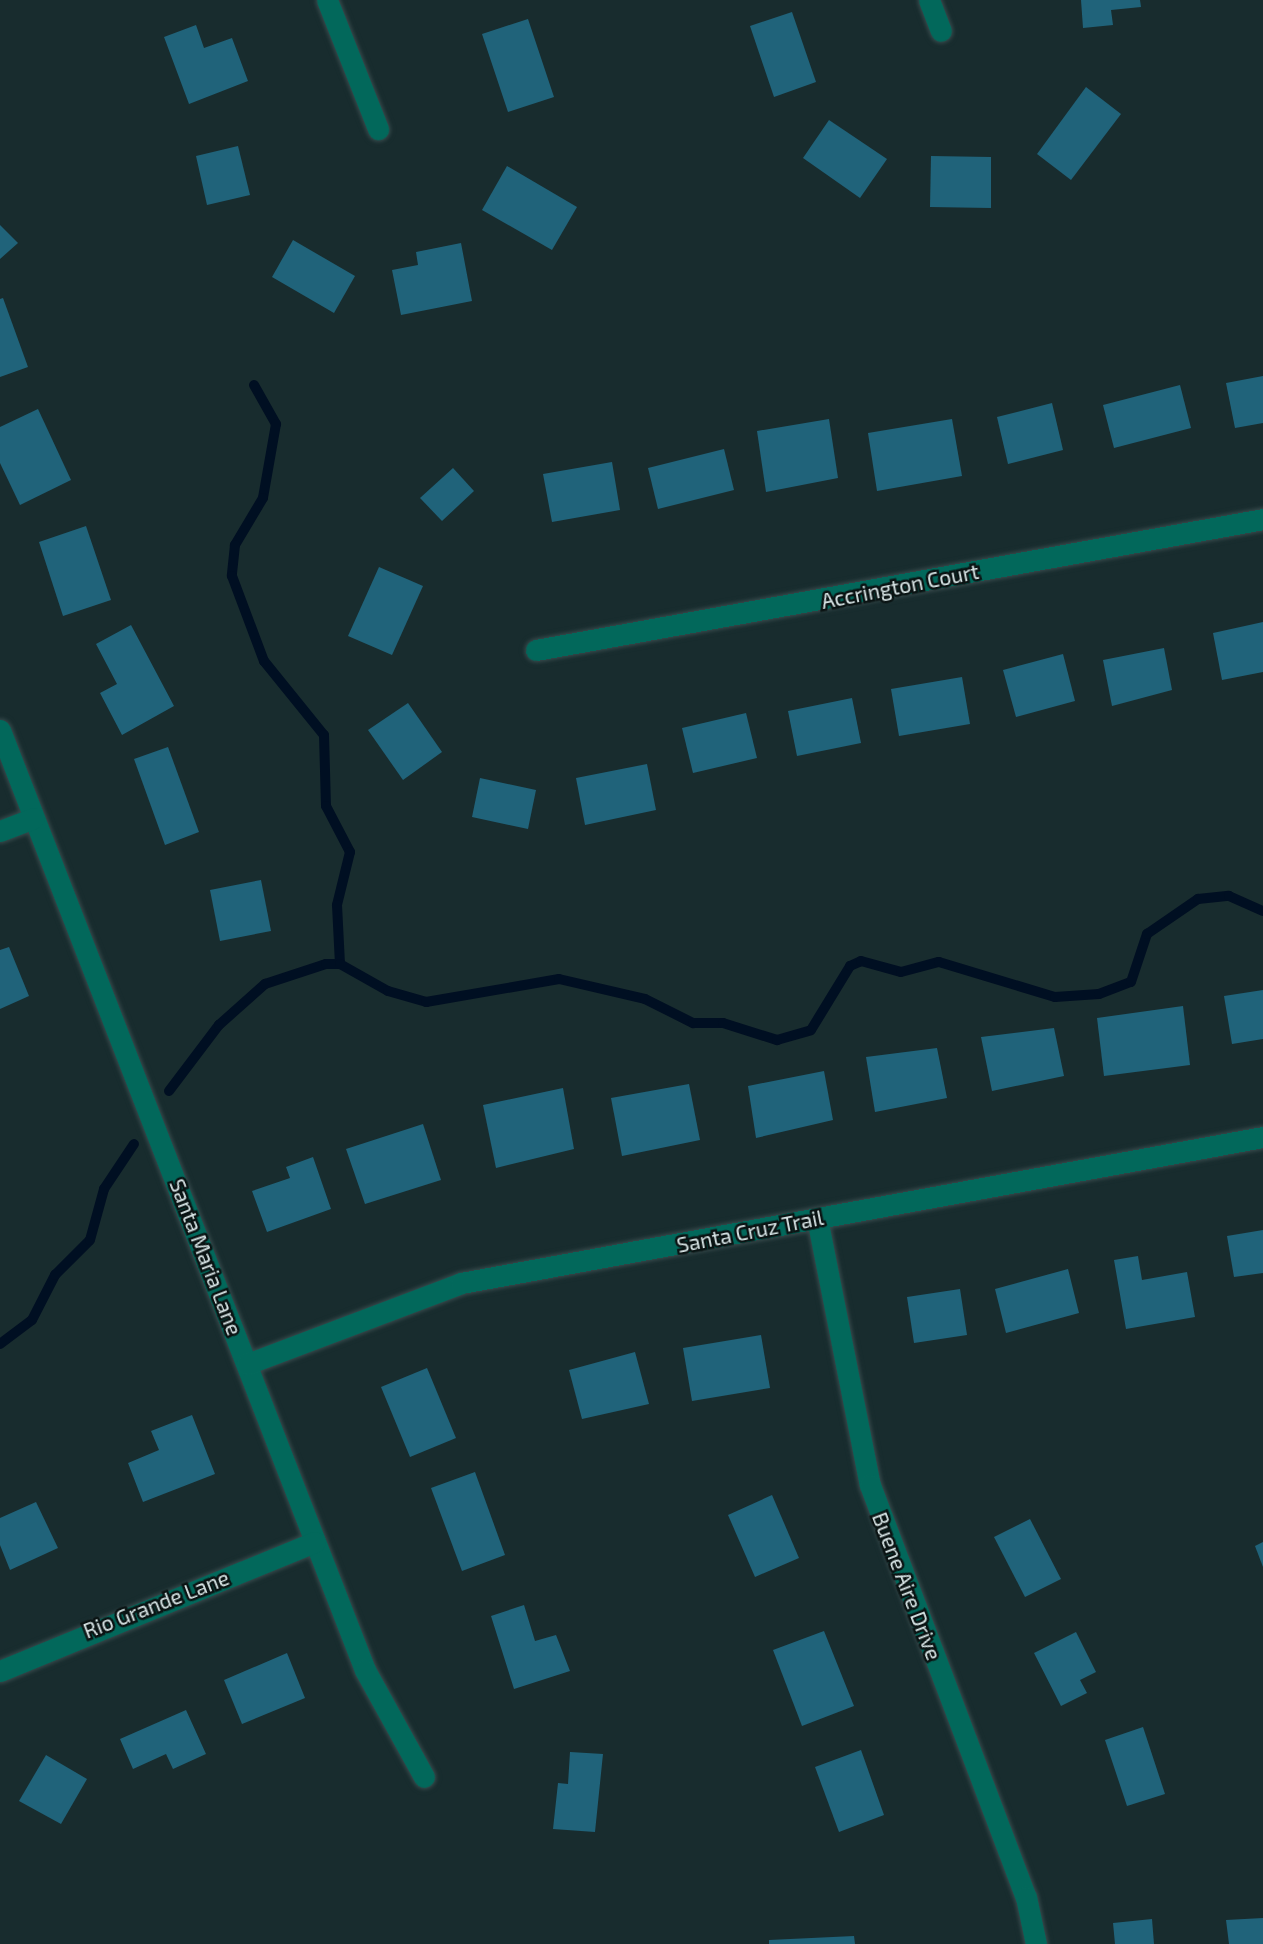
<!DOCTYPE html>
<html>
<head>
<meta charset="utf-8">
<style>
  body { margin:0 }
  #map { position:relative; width:1263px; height:1944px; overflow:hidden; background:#182c2e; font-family:"Exo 2",sans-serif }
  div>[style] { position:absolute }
  .stream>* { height:10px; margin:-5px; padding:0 5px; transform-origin:5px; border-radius:5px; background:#000f22 }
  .building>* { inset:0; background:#20637a }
  .roads { filter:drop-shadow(0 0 2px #374a4c) drop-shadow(0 0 2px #374a4c) }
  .minor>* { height:21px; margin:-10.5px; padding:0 10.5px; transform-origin:10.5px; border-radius:10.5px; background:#02685b }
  span { translate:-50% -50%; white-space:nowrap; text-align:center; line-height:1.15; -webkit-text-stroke:5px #0a1313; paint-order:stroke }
  .street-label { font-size:21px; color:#d9e6e7 }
</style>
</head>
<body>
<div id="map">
  <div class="stream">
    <div style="left:254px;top:385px;width:45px;rotate:60.6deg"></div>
    <div style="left:276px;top:424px;width:75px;rotate:100deg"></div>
    <div style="left:263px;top:498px;width:55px;rotate:120.8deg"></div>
    <div style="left:235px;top:545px;width:31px;rotate:96deg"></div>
    <div style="left:232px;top:576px;width:91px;rotate:69.4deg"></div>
    <div style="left:264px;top:661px;width:95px;rotate:51deg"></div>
    <div style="left:324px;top:735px;width:71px;rotate:88.4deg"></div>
    <div style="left:326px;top:806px;width:52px;rotate:62.4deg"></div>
    <div style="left:350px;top:852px;width:55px;rotate:103.8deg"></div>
    <div style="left:337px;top:905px;width:59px;rotate:87.1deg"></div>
    <div style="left:169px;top:1091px;width:83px;rotate:-52.9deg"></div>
    <div style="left:219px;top:1025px;width:62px;rotate:-41.7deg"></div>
    <div style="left:265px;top:984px;width:64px;rotate:-18.2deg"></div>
    <div style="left:326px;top:964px;width:14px"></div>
    <div style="left:340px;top:964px;width:55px;rotate:29.4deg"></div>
    <div style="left:388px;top:991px;width:40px;rotate:16deg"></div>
    <div style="left:426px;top:1002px;width:135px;rotate:-9.8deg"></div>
    <div style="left:559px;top:979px;width:88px;rotate:13.1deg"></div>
    <div style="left:645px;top:999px;width:54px;rotate:26.6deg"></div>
    <div style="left:693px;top:1023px;width:30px"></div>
    <div style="left:723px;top:1023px;width:57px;rotate:17.5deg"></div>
    <div style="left:777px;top:1040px;width:35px;rotate:-16deg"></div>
    <div style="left:811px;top:1030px;width:75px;rotate:-58.6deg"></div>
    <div style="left:850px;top:966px;width:12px;rotate:-24deg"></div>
    <div style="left:861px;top:961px;width:41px;rotate:15.4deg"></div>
    <div style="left:901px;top:972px;width:39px;rotate:-15deg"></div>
    <div style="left:939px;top:962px;width:121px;rotate:16.8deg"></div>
    <div style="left:1055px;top:997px;width:44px;rotate:-3.9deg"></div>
    <div style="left:1099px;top:994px;width:34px;rotate:-21deg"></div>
    <div style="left:1131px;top:982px;width:51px;rotate:-71.6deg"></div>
    <div style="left:1147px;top:934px;width:62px;rotate:-34.5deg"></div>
    <div style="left:1198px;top:899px;width:31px;rotate:-6deg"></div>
    <div style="left:1229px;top:896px;width:37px;rotate:24deg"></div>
    <div style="left:0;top:1344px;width:40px;rotate:-37deg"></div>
    <div style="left:32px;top:1320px;width:51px;rotate:-62.9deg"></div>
    <div style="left:55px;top:1275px;width:49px;rotate:-45deg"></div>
    <div style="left:90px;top:1240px;width:53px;rotate:-74.6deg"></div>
    <div style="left:104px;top:1189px;width:54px;rotate:-56.3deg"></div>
  </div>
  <div class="building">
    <div style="clip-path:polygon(1081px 0,1140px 0,1141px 7px,1111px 10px,1113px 25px,1083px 28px)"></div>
    <div style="clip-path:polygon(792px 12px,816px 82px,774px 97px,750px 26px)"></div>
    <div style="clip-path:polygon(528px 19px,554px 97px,508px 112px,482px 34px)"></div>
    <div style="clip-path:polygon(196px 25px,204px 48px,232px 38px,248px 81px,189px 104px,164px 37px)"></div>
    <div style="clip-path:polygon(1086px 87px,1121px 114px,1071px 180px,1037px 154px)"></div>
    <div style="clip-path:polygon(829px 120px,887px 159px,860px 198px,803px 158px)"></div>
    <div style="clip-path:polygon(238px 146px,250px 195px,207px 205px,196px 156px)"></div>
    <div style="clip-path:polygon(931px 156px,991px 157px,991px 208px,930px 207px)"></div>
    <div style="clip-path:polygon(507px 166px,577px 207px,552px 250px,482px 210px)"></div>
    <div style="clip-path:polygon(0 225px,18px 243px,0 259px)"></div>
    <div style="clip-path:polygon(293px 240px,355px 276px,334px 313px,272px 277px)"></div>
    <div style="clip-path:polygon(461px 243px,472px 301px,401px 315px,392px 270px,418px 265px,416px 252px)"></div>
    <div style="clip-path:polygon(3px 298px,28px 367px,0 377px,0 299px)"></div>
    <div style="clip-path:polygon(1263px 376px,1263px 423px,1235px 428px,1226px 383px)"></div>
    <div style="clip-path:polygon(1180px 385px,1191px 428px,1114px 448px,1103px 405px)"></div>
    <div style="clip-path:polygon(1052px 403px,1063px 450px,1008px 464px,997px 417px)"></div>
    <div style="clip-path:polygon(38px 409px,71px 480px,20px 505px,0 463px,0 427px)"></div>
    <div style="clip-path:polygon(829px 419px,838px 478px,766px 492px,757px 431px)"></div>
    <div style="clip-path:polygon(952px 419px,962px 476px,877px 491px,868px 433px)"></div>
    <div style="clip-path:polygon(724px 449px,734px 490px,658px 509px,648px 468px)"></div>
    <div style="clip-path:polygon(612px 462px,620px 510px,552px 522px,543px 474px)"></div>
    <div style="clip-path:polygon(453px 468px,474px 491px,442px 521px,420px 498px)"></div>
    <div style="clip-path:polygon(86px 526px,111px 600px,63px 616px,39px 542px)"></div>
    <div style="clip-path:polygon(379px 567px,423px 586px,392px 655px,348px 636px)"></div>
    <div style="clip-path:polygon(1263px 622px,1263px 672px,1222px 680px,1213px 633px)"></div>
    <div style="clip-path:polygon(131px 625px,174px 706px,122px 735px,100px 693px,117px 684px,96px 644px)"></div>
    <div style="clip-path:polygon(1164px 648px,1172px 690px,1112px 706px,1103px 660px)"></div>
    <div style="clip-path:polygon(1063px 654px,1075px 701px,1016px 717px,1003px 670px)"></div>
    <div style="clip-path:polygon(962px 677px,970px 724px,899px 736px,891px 689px)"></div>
    <div style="clip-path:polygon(852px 698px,861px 743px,797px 756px,788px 711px)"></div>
    <div style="clip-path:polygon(408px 703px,442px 752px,403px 780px,368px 730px)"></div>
    <div style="clip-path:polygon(746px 713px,757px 758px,693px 773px,682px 728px)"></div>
    <div style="clip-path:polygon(168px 747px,199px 832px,165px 845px,134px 759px)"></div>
    <div style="clip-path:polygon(647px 764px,656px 810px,585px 825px,576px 778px)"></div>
    <div style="clip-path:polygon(480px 778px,536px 790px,528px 829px,472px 817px)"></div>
    <div style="clip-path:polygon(261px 880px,271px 931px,220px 941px,210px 890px)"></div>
    <div style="clip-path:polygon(9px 947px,29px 996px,0 1009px,0 950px)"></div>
    <div style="clip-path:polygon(1263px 990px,1263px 1039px,1232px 1044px,1224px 996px)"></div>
    <div style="clip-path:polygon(1183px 1006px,1190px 1065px,1104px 1076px,1097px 1018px)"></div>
    <div style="clip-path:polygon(1054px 1028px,1064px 1076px,992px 1091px,981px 1037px)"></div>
    <div style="clip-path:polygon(937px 1048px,947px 1098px,875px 1112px,866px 1057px)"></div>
    <div style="clip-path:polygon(824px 1071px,833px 1120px,756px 1138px,748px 1086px)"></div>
    <div style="clip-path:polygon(689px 1084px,700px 1140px,622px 1156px,611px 1098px)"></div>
    <div style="clip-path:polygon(563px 1088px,574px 1149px,496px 1168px,483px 1105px)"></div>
    <div style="clip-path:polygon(423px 1124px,441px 1180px,365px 1204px,346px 1149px)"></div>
    <div style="clip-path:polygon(313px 1157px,331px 1209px,267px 1232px,252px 1191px,290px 1178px,286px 1167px)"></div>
    <div style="clip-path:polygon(1263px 1230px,1263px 1273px,1234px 1277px,1227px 1236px)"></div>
    <div style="clip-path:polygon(1138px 1256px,1142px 1280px,1187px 1272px,1195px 1317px,1126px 1329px,1114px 1260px)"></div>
    <div style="clip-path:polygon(1068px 1269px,1079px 1313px,1006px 1333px,995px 1289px)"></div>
    <div style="clip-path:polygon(960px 1289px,967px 1335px,914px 1343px,907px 1297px)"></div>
    <div style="clip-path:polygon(761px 1335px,770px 1388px,692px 1401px,683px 1348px)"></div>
    <div style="clip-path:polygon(635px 1352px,649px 1404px,582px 1419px,569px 1370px)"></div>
    <div style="clip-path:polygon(427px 1368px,456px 1438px,410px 1457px,381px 1387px)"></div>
    <div style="clip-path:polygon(192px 1415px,215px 1474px,143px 1502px,128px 1463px,159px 1450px,151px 1431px)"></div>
    <div style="clip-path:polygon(475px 1472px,505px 1555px,462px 1571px,431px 1488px)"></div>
    <div style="clip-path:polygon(772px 1495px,799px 1558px,755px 1577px,728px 1515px)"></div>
    <div style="clip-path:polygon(36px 1502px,58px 1548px,10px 1570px,0 1545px,0 1518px)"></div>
    <div style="clip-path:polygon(1030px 1519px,1061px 1579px,1025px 1597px,994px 1537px)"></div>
    <div style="clip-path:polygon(1263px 1542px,1263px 1567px,1255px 1546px)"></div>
    <div style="clip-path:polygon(524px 1605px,535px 1641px,556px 1635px,570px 1671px,514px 1689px,491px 1616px)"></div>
    <div style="clip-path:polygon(824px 1631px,854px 1706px,802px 1726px,773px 1650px)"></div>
    <div style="clip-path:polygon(1076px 1632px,1096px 1672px,1080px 1680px,1087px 1693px,1061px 1706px,1034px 1653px)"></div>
    <div style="clip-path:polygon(287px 1653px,305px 1698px,242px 1724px,224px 1680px)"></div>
    <div style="clip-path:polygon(186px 1710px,206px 1754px,173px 1769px,166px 1754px,133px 1769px,120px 1739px)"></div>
    <div style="clip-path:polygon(1143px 1727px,1165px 1794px,1127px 1806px,1105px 1740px)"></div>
    <div style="clip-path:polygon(861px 1750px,884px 1815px,839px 1832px,815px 1767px)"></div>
    <div style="clip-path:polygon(570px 1752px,603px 1754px,595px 1832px,553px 1829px,558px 1783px,568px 1784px)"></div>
    <div style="clip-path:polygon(46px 1755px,87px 1779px,61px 1824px,19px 1801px)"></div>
    <div style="clip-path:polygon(1263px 1918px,1263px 1944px,1229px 1944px,1226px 1920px)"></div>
    <div style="clip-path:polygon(1152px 1919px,1154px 1944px,1115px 1944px,1113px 1923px)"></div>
    <div style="clip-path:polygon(854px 1936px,855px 1944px,769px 1944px,769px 1940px)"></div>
  </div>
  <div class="roads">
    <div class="minor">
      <div style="left:327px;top:0;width:139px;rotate:68.4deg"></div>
      <div style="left:929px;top:0;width:33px;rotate:69deg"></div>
      <div style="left:536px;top:650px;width:739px;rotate:-10.21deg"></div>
      <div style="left:0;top:730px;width:1008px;rotate:68.78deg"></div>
      <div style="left:365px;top:1670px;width:122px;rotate:61.1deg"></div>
      <div style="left:0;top:831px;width:36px;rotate:-21deg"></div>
      <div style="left:817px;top:1218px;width:272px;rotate:78.8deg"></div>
      <div style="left:870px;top:1485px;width:441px;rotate:69.3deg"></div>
      <div style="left:1026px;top:1897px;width:48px;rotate:78deg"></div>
      <div style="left:247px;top:1364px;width:229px;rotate:-20.7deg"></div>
      <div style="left:461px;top:1283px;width:815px;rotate:-10.32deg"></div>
      <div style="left:0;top:1671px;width:340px;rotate:-22.3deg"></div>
    </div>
  </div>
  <div class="street-label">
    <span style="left:900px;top:586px;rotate:-11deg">Accrington Court</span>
    <span style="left:750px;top:1231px;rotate:-11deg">Santa Cruz Trail</span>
    <span style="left:206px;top:1257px;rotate:69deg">Santa Maria Lane</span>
    <span style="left:907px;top:1586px;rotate:69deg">Buene Aire Drive</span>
    <span style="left:156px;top:1604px;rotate:-21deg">Rio Grande Lane</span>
  </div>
</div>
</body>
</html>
